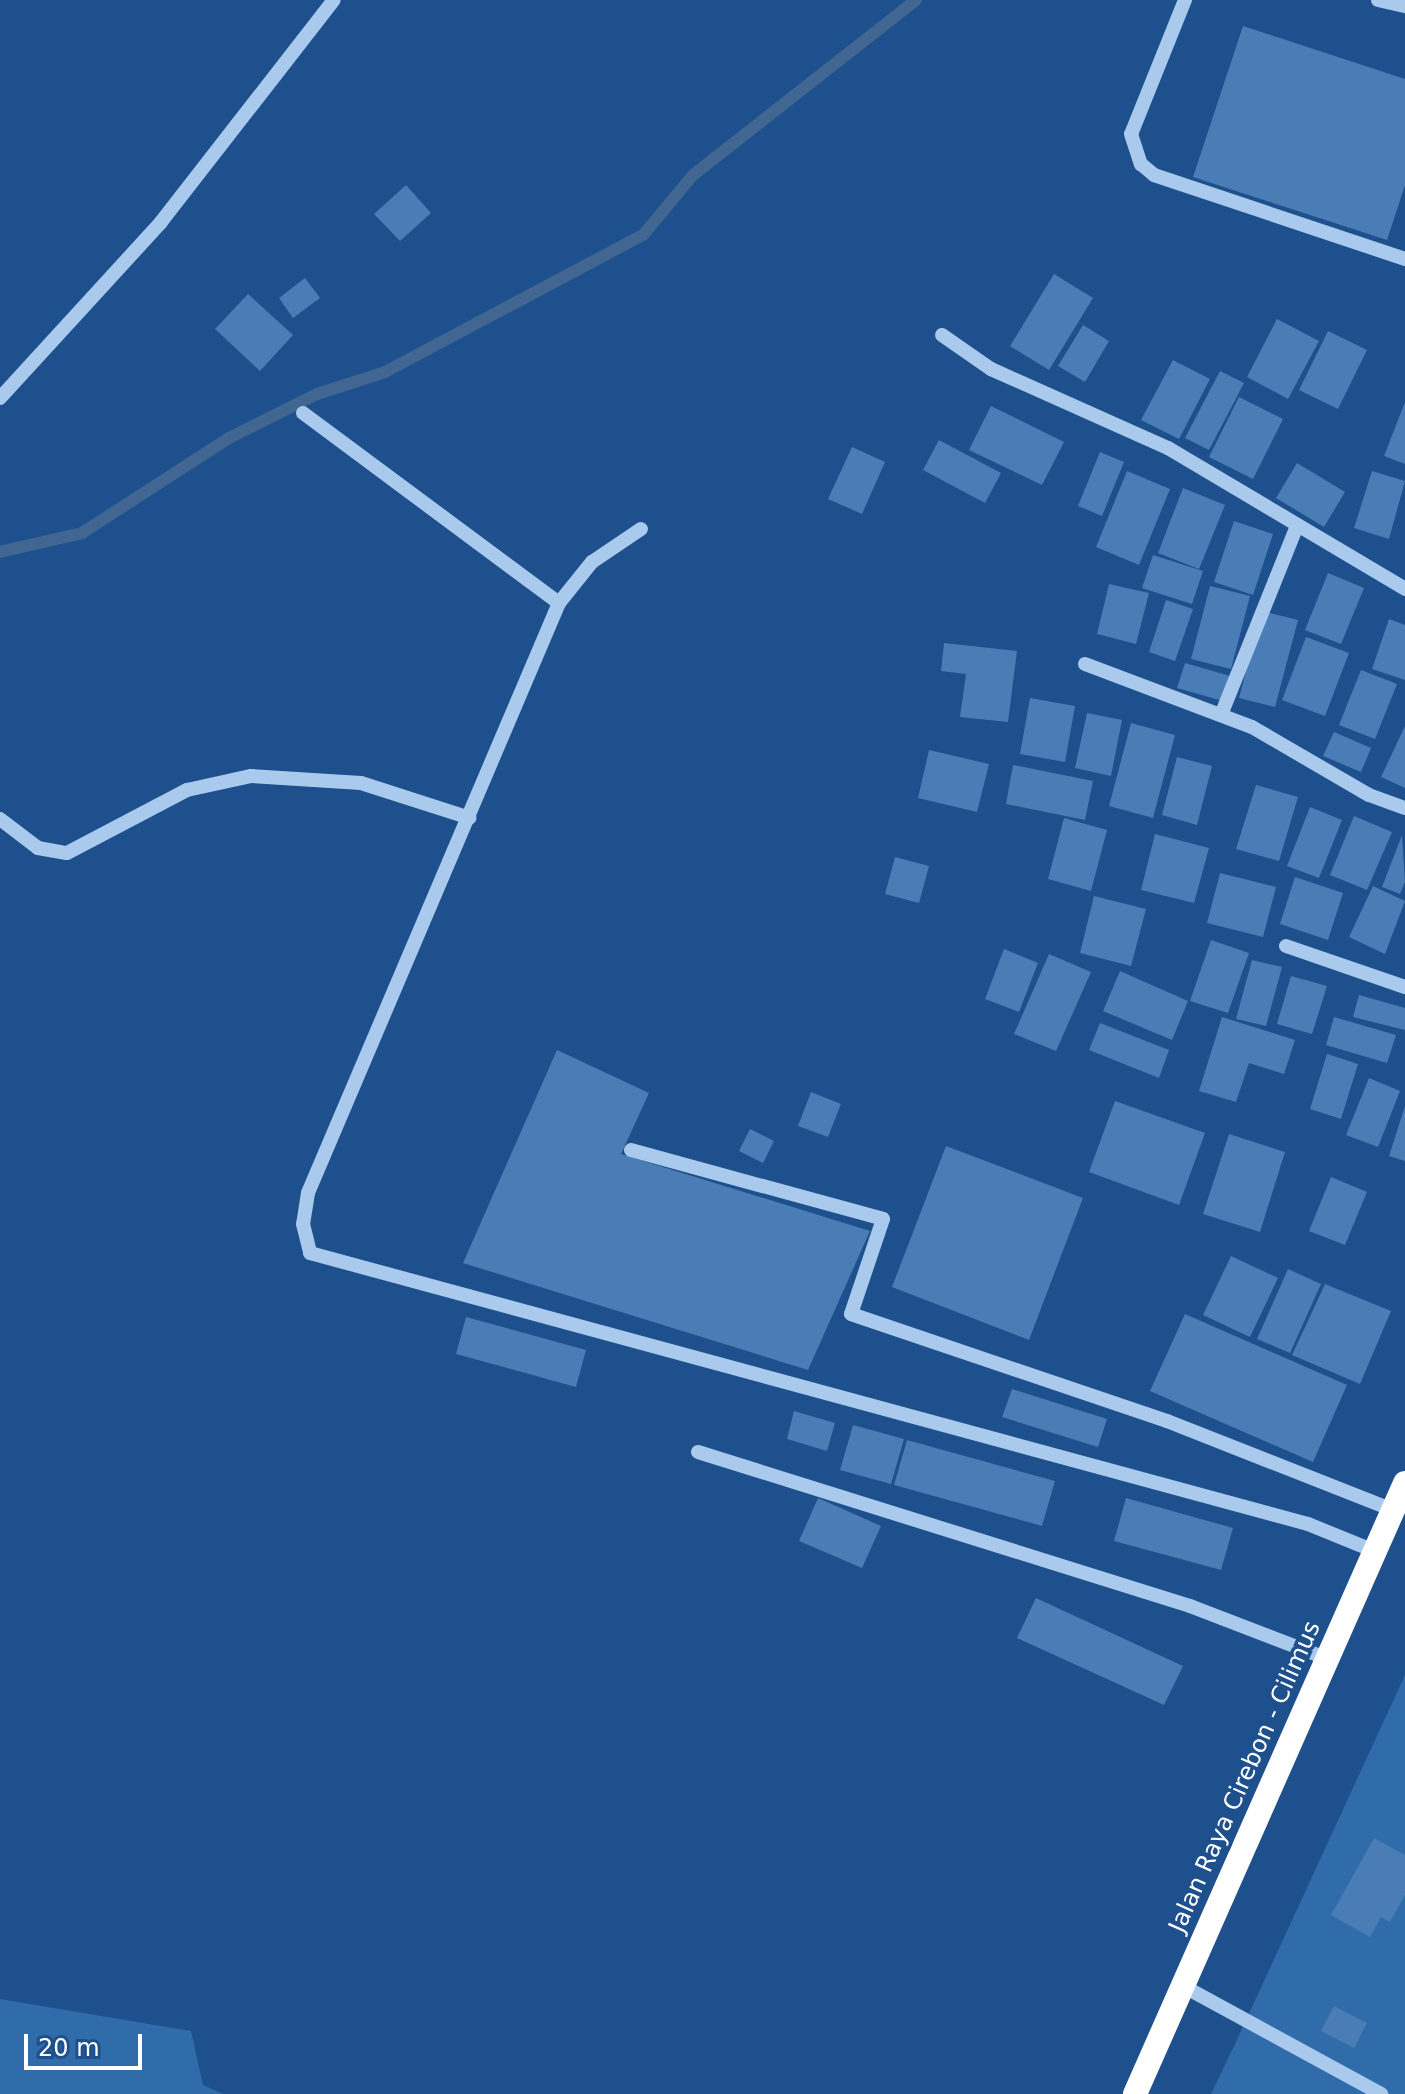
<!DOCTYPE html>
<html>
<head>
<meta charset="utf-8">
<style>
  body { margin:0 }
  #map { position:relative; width:1405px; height:2094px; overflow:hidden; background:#1d508c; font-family:"DejaVu Sans",sans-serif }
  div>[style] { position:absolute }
  .green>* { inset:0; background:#306baa }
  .stream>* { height:12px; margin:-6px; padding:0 6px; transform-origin:6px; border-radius:6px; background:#406691 }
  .building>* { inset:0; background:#4a7db6 }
  .minor>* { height:14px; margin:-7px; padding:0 7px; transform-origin:7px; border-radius:7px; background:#a9c9ed }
  .highway>* { height:24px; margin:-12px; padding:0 12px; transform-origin:12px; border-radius:12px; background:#fff }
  span { translate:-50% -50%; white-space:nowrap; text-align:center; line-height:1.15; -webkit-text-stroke:7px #1d508c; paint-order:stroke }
  .street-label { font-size:24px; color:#fff }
  .scale { position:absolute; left:24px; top:2034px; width:118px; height:36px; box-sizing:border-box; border:4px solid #fff; border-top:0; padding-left:10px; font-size:24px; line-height:28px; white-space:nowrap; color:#fff; -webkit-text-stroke:6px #1d508c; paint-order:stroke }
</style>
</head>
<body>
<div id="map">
  <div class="green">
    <div style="clip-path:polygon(1405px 1675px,1405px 2094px,1211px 2094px,1235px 2044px)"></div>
    <div style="clip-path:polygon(0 1999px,191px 2031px,203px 2085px,223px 2094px,0 2094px)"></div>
  </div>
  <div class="stream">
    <div style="left:0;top:552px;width:84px;rotate:-13deg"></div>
    <div style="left:82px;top:533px;width:175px;rotate:-32.9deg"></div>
    <div style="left:229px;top:438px;width:98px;rotate:-26.6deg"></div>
    <div style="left:317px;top:394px;width:71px;rotate:-17.9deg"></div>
    <div style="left:385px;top:372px;width:293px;rotate:-28deg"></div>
    <div style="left:644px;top:234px;width:77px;rotate:-50.3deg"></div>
    <div style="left:693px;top:175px;width:283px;rotate:-38.1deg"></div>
  </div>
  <div class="building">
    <div style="clip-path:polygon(1243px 26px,1405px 79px,1405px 185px,1387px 240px,1193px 177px)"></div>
    <div style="clip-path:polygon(406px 185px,431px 213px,400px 241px,374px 214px)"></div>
    <div style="clip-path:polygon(1054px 274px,1093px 298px,1049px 370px,1010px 346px)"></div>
    <div style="clip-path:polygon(305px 278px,320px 298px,293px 318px,279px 298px)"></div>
    <div style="clip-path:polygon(248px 294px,293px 335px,260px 371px,215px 329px)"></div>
    <div style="clip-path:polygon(1277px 319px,1319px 341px,1288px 399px,1247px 377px)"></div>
    <div style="clip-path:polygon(1083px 325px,1109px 341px,1085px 382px,1058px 366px)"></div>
    <div style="clip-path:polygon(1328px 331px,1367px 350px,1338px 409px,1299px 390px)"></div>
    <div style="clip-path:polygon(1173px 360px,1210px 379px,1179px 439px,1141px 420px)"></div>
    <div style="clip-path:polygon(1220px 371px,1244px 383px,1209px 450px,1185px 438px)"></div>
    <div style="clip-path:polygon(1239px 397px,1283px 419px,1253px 479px,1209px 457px)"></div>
    <div style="clip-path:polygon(1405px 402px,1405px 464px,1384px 456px)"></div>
    <div style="clip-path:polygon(991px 406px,1064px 442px,1042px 485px,969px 450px)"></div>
    <div style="clip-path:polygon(939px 440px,1001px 473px,985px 503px,923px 470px)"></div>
    <div style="clip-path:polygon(852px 447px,885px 462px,862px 514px,828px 499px)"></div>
    <div style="clip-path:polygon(1100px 452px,1124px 462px,1102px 516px,1078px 506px)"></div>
    <div style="clip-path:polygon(1297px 463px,1345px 492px,1324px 527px,1276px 498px)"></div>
    <div style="clip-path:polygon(1127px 471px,1170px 489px,1139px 565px,1096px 547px)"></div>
    <div style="clip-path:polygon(1372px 471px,1405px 481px,1389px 539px,1354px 528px)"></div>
    <div style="clip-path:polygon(1183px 488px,1225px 505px,1199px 569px,1158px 553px)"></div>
    <div style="clip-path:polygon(1234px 521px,1273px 534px,1253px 595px,1214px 582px)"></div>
    <div style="clip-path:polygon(1153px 555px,1203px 571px,1192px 604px,1142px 588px)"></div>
    <div style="clip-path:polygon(1328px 573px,1364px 588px,1341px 644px,1305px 630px)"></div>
    <div style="clip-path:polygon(1109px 584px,1149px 593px,1136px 644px,1097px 634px)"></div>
    <div style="clip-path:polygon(1210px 586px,1250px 596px,1231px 669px,1191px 659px)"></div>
    <div style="clip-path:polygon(1166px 600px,1193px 609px,1175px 661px,1149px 652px)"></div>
    <div style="clip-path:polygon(1262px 611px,1298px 620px,1275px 707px,1239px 698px)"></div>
    <div style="clip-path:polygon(1389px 619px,1405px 625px,1405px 680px,1372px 669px)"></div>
    <div style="clip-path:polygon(1306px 637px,1349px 653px,1325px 716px,1282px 700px)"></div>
    <div style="clip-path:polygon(944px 643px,1017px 651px,1008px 722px,960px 717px,966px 674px,941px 671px)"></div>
    <div style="clip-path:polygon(1185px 663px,1230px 676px,1223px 701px,1177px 688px)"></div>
    <div style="clip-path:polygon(1361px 670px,1397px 684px,1375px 739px,1339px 725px)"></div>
    <div style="clip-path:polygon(1030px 698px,1075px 706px,1065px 762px,1020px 754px)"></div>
    <div style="clip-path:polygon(1087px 713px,1122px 720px,1111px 776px,1075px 768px)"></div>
    <div style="clip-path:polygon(1131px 723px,1175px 735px,1153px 818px,1109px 806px)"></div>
    <div style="clip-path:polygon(1405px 726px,1405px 788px,1381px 777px)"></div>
    <div style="clip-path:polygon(1334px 732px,1371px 748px,1361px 772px,1323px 756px)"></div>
    <div style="clip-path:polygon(929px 750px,989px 764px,977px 812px,918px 798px)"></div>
    <div style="clip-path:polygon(1177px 757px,1212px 766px,1197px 825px,1162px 815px)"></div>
    <div style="clip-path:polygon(1013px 765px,1093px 781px,1085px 820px,1006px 804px)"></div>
    <div style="clip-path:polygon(1256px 785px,1298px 797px,1279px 861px,1236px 849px)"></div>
    <div style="clip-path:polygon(1310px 807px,1342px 820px,1319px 878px,1287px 866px)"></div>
    <div style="clip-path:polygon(1354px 816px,1392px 832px,1367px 890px,1330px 875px)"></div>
    <div style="clip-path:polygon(1064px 818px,1107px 830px,1091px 891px,1048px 879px)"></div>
    <div style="clip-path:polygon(1155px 834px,1209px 848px,1194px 903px,1141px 890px)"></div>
    <div style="clip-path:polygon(1402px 835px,1405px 882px,1400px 894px,1382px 887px)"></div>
    <div style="clip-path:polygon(895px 857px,929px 866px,919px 903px,885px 894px)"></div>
    <div style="clip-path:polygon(1220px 873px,1276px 887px,1263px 937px,1207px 923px)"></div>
    <div style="clip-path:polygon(1295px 877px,1343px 893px,1328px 940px,1280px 924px)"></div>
    <div style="clip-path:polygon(1373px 886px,1405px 901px,1385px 954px,1349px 937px)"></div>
    <div style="clip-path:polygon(1094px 896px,1146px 909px,1131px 966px,1080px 953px)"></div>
    <div style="clip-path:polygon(1211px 940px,1249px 953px,1228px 1013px,1190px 1001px)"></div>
    <div style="clip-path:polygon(1004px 949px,1038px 963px,1019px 1012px,985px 999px)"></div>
    <div style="clip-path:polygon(1049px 954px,1091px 972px,1056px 1051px,1014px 1034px)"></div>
    <div style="clip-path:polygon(1252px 960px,1282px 967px,1266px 1026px,1236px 1019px)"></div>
    <div style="clip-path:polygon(1120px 971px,1188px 1001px,1172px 1040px,1103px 1011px)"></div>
    <div style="clip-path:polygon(1291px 976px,1327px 986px,1312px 1034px,1277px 1024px)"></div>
    <div style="clip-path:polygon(1359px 995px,1405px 1008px,1405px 1030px,1353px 1017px)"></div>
    <div style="clip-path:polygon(1222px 1017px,1295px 1040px,1284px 1074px,1249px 1063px,1236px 1102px,1199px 1091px)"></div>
    <div style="clip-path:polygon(1334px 1017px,1396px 1035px,1387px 1063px,1326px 1045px)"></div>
    <div style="clip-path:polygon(1100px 1023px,1169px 1050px,1159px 1078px,1089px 1050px)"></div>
    <div style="clip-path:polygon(557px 1050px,649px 1093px,621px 1154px,870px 1231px,808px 1370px,463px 1263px)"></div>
    <div style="clip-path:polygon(1327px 1054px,1358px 1064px,1341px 1119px,1310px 1109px)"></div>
    <div style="clip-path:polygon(1369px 1078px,1400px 1091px,1378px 1147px,1346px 1135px)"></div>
    <div style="clip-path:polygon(811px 1092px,841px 1104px,828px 1137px,798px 1126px)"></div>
    <div style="clip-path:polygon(1115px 1101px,1205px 1133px,1179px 1205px,1089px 1172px)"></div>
    <div style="clip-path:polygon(1405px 1106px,1405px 1161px,1389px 1156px)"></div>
    <div style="clip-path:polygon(750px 1129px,774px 1141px,763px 1163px,739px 1151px)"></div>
    <div style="clip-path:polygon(1229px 1134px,1285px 1152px,1260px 1232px,1203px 1214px)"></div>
    <div style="clip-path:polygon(946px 1146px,1083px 1198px,1029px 1340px,892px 1287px)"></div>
    <div style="clip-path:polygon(1331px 1177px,1367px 1192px,1345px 1245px,1309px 1231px)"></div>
    <div style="clip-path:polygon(1231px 1256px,1278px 1278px,1250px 1337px,1203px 1315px)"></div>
    <div style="clip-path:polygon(1288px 1269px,1321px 1284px,1290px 1353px,1257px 1339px)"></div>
    <div style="clip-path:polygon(1325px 1284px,1391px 1311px,1360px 1384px,1292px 1355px)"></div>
    <div style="clip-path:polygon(1185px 1314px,1347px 1385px,1313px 1462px,1150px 1391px)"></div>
    <div style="clip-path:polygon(466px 1317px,586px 1350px,576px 1387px,456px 1354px)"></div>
    <div style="clip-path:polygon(1012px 1389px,1107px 1419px,1098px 1447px,1002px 1417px)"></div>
    <div style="clip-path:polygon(794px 1411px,835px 1423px,827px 1451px,787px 1439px)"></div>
    <div style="clip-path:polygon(853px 1425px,904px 1439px,891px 1484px,840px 1470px)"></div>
    <div style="clip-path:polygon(907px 1440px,1055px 1481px,1042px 1526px,894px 1485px)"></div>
    <div style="clip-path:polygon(818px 1498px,881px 1526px,862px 1568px,799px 1541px)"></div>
    <div style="clip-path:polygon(1126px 1498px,1233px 1528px,1221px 1570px,1114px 1541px)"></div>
    <div style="clip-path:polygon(1036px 1598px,1183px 1666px,1164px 1705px,1017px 1638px)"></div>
    <div style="clip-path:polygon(1374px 1838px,1405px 1855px,1405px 1895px,1390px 1922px,1381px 1917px,1370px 1937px,1331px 1915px)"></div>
    <div style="clip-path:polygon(1334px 2006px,1367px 2023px,1354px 2048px,1321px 2031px)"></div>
  </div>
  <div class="minor">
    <div style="left:1185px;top:0;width:144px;rotate:111.9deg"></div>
    <div style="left:1131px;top:134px;width:32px;rotate:72deg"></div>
    <div style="left:1141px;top:164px;width:17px;rotate:40deg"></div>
    <div style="left:1154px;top:175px;width:265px;rotate:18.5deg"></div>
    <div style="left:1378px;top:0;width:28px;rotate:13deg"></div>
    <div style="left:942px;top:335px;width:60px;rotate:34.8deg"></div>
    <div style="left:991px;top:369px;width:194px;rotate:24.1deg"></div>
    <div style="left:1168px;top:448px;width:276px;rotate:30.7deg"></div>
    <div style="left:0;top:398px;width:239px;rotate:-47.5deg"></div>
    <div style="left:161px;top:222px;width:281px;rotate:-52.1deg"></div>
    <div style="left:303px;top:413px;width:319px;rotate:36.6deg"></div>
    <div style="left:559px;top:603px;width:641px;rotate:113.05deg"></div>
    <div style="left:308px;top:1193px;width:31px;rotate:99deg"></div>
    <div style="left:303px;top:1224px;width:30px;rotate:76deg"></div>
    <div style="left:310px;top:1253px;width:1034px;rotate:15.19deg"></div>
    <div style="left:1308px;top:1524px;width:71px;rotate:22.2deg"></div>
    <div style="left:559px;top:603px;width:53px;rotate:-51.2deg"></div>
    <div style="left:592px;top:562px;width:59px;rotate:-34deg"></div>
    <div style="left:1085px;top:664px;width:178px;rotate:20.7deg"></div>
    <div style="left:1252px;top:727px;width:135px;rotate:30.2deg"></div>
    <div style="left:1369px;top:795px;width:38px;rotate:20deg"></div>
    <div style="left:1221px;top:715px;width:204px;rotate:-68.1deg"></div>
    <div style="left:0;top:819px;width:48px;rotate:37.3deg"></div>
    <div style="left:38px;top:848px;width:29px;rotate:10deg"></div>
    <div style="left:67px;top:853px;width:136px;rotate:-27.7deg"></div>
    <div style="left:187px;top:790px;width:66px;rotate:-12.3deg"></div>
    <div style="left:251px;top:776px;width:110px;rotate:3.6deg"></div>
    <div style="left:361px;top:783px;width:114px;rotate:17.8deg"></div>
    <div style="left:1286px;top:946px;width:126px;rotate:19deg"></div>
    <div style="left:631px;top:1150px;width:261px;rotate:15.3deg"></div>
    <div style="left:883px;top:1219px;width:100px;rotate:108.6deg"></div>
    <div style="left:851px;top:1314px;width:334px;rotate:18.7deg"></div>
    <div style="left:1167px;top:1421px;width:243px;rotate:21.5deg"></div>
    <div style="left:698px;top:1452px;width:516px;rotate:17.38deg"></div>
    <div style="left:1190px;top:1606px;width:148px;rotate:21deg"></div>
    <div style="left:1183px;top:1986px;width:226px;rotate:28.6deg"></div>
  </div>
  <div class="highway">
    <div style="left:1135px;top:2094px;width:668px;rotate:-66.16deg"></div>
  </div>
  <div class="street-label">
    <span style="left:1245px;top:1777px;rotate:-66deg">Jalan Raya Cirebon - Cilimus</span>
  </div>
  <div class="scale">20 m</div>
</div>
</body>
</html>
